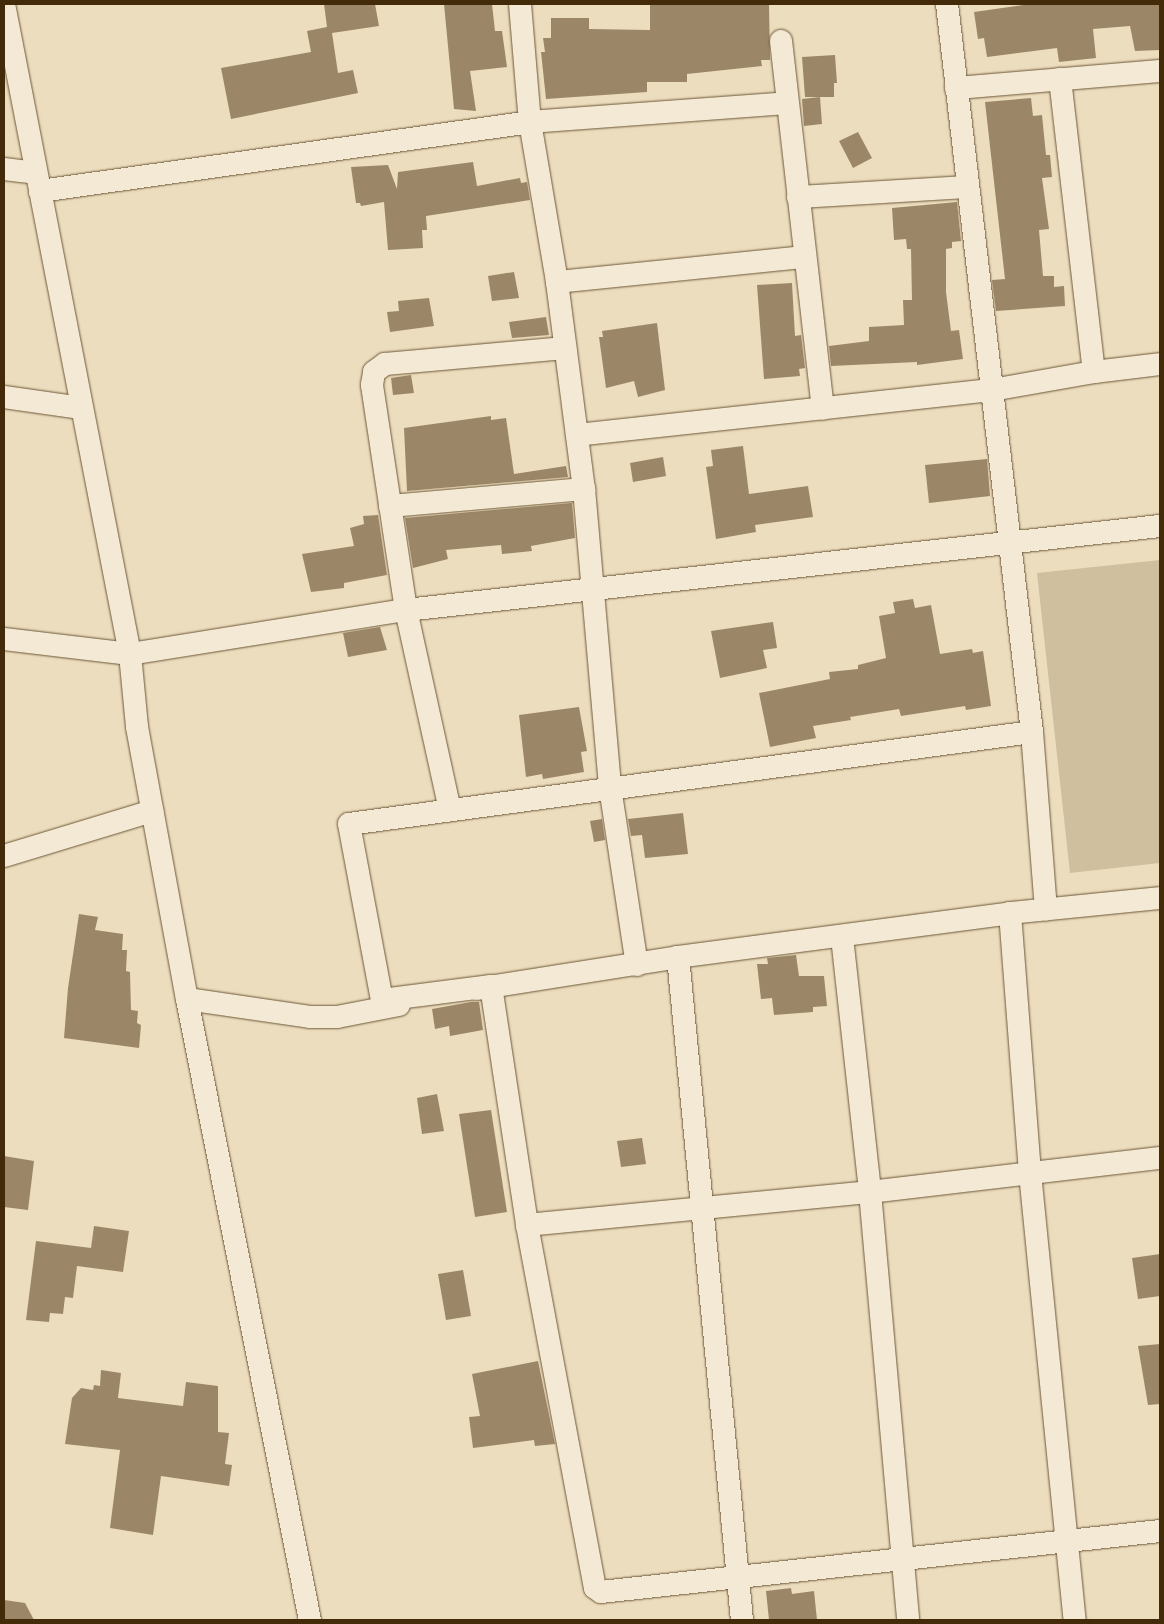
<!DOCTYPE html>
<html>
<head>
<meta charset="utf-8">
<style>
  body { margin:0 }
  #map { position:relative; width:1164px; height:1624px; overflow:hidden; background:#ecddbe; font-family:"Libre Bodoni",serif }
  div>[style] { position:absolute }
  .green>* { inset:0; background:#cfbf9f }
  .building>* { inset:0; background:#9b8767 }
  .roads { filter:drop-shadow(0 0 1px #6d5736) drop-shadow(0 0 1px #6d5736) }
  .minor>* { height:22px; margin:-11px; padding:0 11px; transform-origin:11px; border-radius:11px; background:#f3e9d5 }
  span { translate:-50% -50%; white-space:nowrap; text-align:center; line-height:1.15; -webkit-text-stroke:4px #f3e9d5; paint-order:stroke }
  .frame { position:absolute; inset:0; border:5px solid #432a08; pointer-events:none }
</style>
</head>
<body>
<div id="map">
  <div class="green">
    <div style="clip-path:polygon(1160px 560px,1160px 863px,1070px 873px,1037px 573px)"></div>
  </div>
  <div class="building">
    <div style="clip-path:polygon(324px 4px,375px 4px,379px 26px,332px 33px,338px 73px,353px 70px,358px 93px,231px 119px,221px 68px,311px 52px,307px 31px,327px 27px)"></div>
    <div style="clip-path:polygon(444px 4px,492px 4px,495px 31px,502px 31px,507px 67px,470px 71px,476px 111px,454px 109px)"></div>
    <div style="clip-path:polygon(650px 4px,769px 4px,770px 60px,761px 60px,762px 66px,687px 74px,687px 82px,647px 82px,647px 92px,546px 99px,541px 52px,545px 52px,543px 38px,551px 38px,551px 18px,589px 18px,589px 29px,650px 30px)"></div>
    <div style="clip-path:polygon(1031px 4px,1160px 4px,1160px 50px,1135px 51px,1130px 26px,1093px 29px,1096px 58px,1059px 62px,1057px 48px,987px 57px,984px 38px,978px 39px,974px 12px)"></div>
    <div style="clip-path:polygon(835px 55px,837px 83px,834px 83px,834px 97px,805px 97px,802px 57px)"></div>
    <div style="clip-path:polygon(820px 97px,822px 124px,804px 126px,802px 99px)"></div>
    <div style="clip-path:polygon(1031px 98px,1033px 116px,1042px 115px,1046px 155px,1050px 155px,1052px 177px,1042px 178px,1049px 229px,1039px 230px,1043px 276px,1054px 276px,1054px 287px,1064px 286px,1065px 306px,996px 311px,992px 280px,1005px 279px,985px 102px)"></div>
    <div style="clip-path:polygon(858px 132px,872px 158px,853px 168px,839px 141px)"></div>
    <div style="clip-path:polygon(473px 162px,477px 186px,520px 178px,521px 183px,527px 182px,530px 200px,426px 216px,427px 230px,422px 230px,423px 248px,388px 250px,384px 202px,361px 206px,360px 203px,356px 203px,351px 167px,388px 165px,397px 189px,398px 172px)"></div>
    <div style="clip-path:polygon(957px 202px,961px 241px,952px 242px,952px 248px,946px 249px,946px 292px,951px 331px,959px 330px,963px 359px,917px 365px,917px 362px,831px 366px,829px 346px,869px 341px,869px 327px,904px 325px,903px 300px,912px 300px,911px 249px,907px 249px,906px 239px,894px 240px,892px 208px)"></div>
    <div style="clip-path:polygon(514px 272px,519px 298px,492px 301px,488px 276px)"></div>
    <div style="clip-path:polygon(792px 283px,795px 336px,801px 335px,805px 368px,799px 369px,800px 376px,764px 379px,757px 285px)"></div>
    <div style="clip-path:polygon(429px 298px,434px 326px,390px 332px,387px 312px,399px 311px,398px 301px)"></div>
    <div style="clip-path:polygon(546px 317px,549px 335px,512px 338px,509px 322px)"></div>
    <div style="clip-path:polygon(657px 323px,665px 390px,638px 397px,634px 381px,606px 388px,599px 337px,603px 337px,602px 331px)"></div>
    <div style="clip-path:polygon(411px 375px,414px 393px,393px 395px,391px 378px)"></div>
    <div style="clip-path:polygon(491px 416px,491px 420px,506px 418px,514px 474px,566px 466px,568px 477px,407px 491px,404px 428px)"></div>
    <div style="clip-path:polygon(743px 446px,749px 494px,808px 486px,813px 517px,755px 525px,756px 532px,716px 539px,706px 467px,713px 466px,711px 450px)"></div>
    <div style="clip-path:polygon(663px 457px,666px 476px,633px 482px,630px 463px)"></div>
    <div style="clip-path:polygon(987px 459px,990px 496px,929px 503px,925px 465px)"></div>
    <div style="clip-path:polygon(572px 503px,575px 538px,531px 546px,532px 551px,502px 554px,501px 545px,446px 550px,448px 559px,413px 568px,405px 518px)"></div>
    <div style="clip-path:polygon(378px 515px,387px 575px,344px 583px,344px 588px,311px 592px,302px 554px,354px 546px,350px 528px,364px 524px,363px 516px)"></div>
    <div style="clip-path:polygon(913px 599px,915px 608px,931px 605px,940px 654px,972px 649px,973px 653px,983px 651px,991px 706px,966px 710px,965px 706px,901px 716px,899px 709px,850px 717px,851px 720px,813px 726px,816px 738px,770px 747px,759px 693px,830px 679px,829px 672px,858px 669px,858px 665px,886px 658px,879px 616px,895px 613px,893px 602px)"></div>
    <div style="clip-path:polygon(773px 622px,777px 648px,763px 650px,767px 668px,720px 678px,711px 631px)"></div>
    <div style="clip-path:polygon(380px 627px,387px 650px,348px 657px,343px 633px)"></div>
    <div style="clip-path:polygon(579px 707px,587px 751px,581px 752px,584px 772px,543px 779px,542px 774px,526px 777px,519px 715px)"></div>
    <div style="clip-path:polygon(683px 813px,688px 854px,645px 858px,642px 835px,631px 836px,628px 819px)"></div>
    <div style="clip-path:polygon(602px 819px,605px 840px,594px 842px,590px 821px)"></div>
    <div style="clip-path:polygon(79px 914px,98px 917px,95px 930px,123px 934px,122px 950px,127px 950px,126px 971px,130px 972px,131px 1010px,138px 1011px,137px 1023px,141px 1025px,139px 1048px,64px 1038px,68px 988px)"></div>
    <div style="clip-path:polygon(796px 955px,799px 976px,824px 976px,827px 1006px,813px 1007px,813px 1012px,774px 1015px,772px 998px,761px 999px,757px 964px,768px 964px,767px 958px)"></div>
    <div style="clip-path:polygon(471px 1002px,479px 1002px,483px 1030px,450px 1036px,449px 1026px,435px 1029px,432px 1009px)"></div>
    <div style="clip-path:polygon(437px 1094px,444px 1131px,422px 1134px,417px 1098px)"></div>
    <div style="clip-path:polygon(491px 1110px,507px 1212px,475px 1217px,459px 1114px)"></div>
    <div style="clip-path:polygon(642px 1138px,646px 1164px,621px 1167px,617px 1141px)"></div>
    <div style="clip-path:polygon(4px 1156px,34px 1161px,28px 1210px,4px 1207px)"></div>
    <div style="clip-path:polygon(94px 1226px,129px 1231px,123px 1272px,77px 1266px,73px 1298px,65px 1297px,63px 1314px,50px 1313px,49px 1322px,26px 1320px,36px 1241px,91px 1248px)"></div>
    <div style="clip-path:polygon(1160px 1254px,1160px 1296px,1138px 1299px,1132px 1258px)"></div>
    <div style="clip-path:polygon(463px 1270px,471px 1316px,446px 1320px,438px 1274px)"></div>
    <div style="clip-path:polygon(1160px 1344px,1160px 1404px,1148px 1405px,1138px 1346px)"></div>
    <div style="clip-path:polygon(538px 1361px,555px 1444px,535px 1446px,534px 1440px,473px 1448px,469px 1417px,480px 1416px,472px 1374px)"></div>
    <div style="clip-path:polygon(101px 1370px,121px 1373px,118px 1398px,183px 1406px,186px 1382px,218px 1386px,218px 1432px,229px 1433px,225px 1464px,232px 1465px,229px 1486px,161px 1476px,153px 1535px,110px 1528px,120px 1450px,65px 1444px,72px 1398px,81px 1388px,93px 1390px,94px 1385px,100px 1386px)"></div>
    <div style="clip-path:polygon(791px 1588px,792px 1594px,814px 1591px,817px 1620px,769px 1620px,766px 1591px)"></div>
    <div style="clip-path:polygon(4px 1600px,25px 1603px,34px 1620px,4px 1620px)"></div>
  </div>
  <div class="roads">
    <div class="minor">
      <div style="left:4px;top:4px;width:662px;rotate:79.03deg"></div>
      <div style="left:130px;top:654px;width:73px;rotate:84.5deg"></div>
      <div style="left:137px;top:727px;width:277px;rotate:79.6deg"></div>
      <div style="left:187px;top:999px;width:633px;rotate:78.8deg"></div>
      <div style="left:520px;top:4px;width:118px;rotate:85.2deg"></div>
      <div style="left:530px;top:122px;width:162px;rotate:80.4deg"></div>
      <div style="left:557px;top:282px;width:209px;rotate:82.6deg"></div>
      <div style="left:584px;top:489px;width:299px;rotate:85deg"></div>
      <div style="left:610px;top:787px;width:180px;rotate:81.4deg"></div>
      <div style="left:947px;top:4px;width:733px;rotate:83.34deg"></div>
      <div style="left:1032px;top:732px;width:178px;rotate:85.5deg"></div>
      <div style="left:781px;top:41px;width:370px;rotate:83.5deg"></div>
      <div style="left:1060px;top:79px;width:295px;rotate:83.4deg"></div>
      <div style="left:956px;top:88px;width:205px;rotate:-4.8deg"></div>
      <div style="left:4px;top:169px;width:32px;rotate:7deg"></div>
      <div style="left:40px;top:191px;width:495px;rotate:-8deg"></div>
      <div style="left:530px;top:122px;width:257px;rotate:-4.2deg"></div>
      <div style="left:798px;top:197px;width:170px;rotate:-3.4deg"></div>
      <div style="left:557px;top:282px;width:248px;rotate:-5.8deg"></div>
      <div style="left:4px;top:397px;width:78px;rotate:8.1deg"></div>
      <div style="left:577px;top:435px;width:417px;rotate:-6.2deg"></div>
      <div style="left:992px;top:390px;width:104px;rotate:-10deg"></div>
      <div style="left:1094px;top:372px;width:66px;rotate:-6.9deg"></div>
      <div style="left:390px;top:506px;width:195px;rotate:-5deg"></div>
      <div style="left:4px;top:639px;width:127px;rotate:6.8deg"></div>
      <div style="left:130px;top:654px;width:279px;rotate:-9.1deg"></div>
      <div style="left:406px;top:610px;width:759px;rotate:-6.36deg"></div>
      <div style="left:1032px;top:732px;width:689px;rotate:172.33deg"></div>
      <div style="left:349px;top:824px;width:179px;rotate:79.4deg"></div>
      <div style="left:382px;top:1000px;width:110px;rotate:-7.3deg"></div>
      <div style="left:491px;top:986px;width:242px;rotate:81.4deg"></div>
      <div style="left:527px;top:1225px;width:369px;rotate:79.4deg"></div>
      <div style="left:595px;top:1588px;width:7px;rotate:34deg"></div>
      <div style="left:601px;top:1592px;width:562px;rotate:-6.23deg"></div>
      <div style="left:450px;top:810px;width:205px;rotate:-102.4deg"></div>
      <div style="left:406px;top:610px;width:228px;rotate:-98.6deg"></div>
      <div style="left:372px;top:385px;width:13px;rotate:-81deg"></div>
      <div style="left:374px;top:372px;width:14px;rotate:-36deg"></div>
      <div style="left:385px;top:364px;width:181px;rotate:-5.1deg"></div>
      <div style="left:4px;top:856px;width:155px;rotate:-16.9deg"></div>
      <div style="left:1010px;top:913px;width:261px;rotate:85.6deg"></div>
      <div style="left:1030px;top:1173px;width:449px;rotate:84.3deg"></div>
      <div style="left:842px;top:937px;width:257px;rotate:83.7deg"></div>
      <div style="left:870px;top:1192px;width:430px;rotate:84.9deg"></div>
      <div style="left:678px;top:957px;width:666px;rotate:84.49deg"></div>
      <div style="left:477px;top:989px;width:204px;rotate:-9deg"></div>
      <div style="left:678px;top:957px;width:335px;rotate:-7.5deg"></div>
      <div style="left:1010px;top:913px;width:151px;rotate:-5.7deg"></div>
      <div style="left:187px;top:999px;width:124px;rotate:8.3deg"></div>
      <div style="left:310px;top:1017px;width:27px"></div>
      <div style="left:337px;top:1017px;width:63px;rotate:-11deg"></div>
      <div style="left:527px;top:1225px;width:345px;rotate:-5.5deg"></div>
      <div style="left:870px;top:1192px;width:292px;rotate:-6.7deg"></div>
    </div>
  </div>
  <div class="frame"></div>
</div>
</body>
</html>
